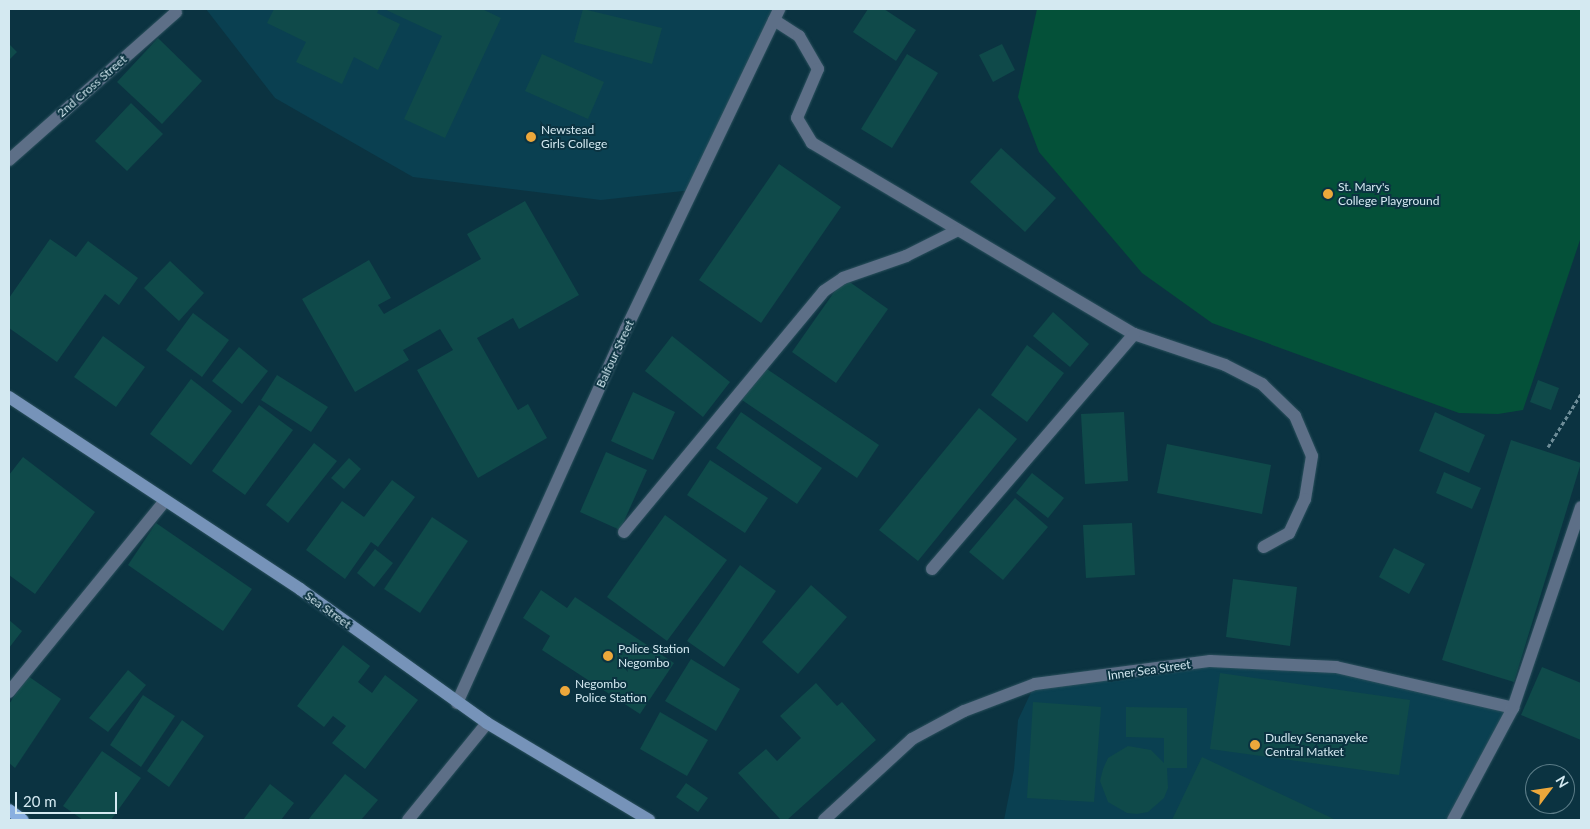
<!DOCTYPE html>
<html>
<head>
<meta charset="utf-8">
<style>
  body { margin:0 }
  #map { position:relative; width:1590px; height:829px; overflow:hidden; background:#0b3341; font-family:Lato,sans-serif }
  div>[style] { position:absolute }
  .built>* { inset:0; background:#0a4051 }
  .green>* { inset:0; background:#045139 }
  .building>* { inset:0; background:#0f4a4a }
  .path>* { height:3px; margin-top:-1.5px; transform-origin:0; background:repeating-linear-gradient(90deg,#6e8d98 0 4px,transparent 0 6.5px) }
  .roads { filter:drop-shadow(0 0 1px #2b505d) drop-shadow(0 0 1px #2b505d) }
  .lane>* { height:12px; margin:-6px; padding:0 6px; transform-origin:6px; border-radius:6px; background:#5d6f87 }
  .street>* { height:12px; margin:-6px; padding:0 6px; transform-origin:6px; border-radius:6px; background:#5d6f87 }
  .secondary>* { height:12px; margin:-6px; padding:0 6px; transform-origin:6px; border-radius:6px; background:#7693b9 }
  .primary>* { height:12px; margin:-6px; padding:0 6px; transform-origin:6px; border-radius:6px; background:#89afe0 }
  .dots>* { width:14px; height:14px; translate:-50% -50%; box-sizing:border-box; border:2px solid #0b3341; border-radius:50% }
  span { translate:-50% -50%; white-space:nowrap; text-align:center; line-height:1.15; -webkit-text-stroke:4px #0b3341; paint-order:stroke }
  .street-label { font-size:12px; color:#d4e9f1 }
  .poi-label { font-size:12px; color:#d4e9f1 }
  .left { translate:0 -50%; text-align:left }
  .frame { position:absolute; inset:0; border:10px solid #d4e9f1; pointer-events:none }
  .north { position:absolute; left:1525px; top:764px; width:50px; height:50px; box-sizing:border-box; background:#0b3341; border:1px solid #5b7c87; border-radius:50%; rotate:59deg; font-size:14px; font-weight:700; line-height:20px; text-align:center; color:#d4e9f1 }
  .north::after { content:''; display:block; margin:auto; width:18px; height:22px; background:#eda83b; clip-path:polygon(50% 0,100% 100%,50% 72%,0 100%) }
  .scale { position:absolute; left:15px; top:792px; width:102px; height:22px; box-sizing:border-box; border:2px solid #d4e9f1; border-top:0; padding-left:6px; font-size:15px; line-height:18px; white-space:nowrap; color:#d4e9f1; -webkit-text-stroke:4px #0b3341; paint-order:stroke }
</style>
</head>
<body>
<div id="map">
  <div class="built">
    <div style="clip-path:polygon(206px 9px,779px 9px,692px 190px,601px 200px,413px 177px,275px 98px)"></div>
    <div style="clip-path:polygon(1210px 661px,1336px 667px,1513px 708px,1453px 820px,1004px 820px,1014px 770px,1018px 720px,1035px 684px)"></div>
  </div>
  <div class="green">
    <div style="clip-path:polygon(1037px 9px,1581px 9px,1581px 237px,1523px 410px,1498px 414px,1459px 413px,1212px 323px,1142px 273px,1039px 152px,1018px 97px)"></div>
  </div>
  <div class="building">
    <div style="clip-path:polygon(274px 9px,379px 9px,377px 13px,400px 24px,378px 70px,354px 57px,342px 84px,296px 62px,306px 42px,267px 23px)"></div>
    <div style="clip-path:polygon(384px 9px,482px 9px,501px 18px,445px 138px,404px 119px,442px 36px)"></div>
    <div style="clip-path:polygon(583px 9px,662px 28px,652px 64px,574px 42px)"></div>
    <div style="clip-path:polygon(868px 9px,884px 9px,916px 30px,896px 61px,853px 32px)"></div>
    <div style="clip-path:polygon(158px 38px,202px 81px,162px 124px,117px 82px)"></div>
    <div style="clip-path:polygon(9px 44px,17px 52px,9px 60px)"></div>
    <div style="clip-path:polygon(1002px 44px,1015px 70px,993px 82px,979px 55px)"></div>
    <div style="clip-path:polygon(542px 54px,604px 82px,588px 119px,525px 91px)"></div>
    <div style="clip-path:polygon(907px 54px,938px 73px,892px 148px,861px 129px)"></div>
    <div style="clip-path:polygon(131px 103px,163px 134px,127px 171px,95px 141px)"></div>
    <div style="clip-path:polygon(1001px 148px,1056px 198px,1025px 232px,970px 182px)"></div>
    <div style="clip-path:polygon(779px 164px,841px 207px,761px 323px,699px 280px)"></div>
    <div style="clip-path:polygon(525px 201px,579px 295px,519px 329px,513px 318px,477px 338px,518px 410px,528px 404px,547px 438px,478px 478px,417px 370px,453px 350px,440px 329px,403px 350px,409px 360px,355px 392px,302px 299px,369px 260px,391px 298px,378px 305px,384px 314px,481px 259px,467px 234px)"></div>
    <div style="clip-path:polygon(50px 239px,76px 257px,88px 241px,138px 278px,119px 305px,105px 294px,57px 362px,9px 328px,9px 298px)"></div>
    <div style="clip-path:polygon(170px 261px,204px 293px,179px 321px,144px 288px)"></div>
    <div style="clip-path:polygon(844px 278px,888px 309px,836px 383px,792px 352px)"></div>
    <div style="clip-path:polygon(1053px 312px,1089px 344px,1070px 367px,1033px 336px)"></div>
    <div style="clip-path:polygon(193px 313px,229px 340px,202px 377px,166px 350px)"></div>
    <div style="clip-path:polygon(103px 336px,145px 367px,116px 407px,74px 377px)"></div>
    <div style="clip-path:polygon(672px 336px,730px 382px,703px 417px,645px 371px)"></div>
    <div style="clip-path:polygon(1027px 345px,1064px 373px,1027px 422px,991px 395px)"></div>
    <div style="clip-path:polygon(239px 347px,268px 371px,242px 404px,212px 381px)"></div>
    <div style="clip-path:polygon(764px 367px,879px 445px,857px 478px,742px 400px)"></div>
    <div style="clip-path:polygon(277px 375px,328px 407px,311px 432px,261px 400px)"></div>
    <div style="clip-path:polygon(191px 379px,232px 411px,191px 465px,150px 434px)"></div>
    <div style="clip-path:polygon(1538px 380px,1559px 388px,1551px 410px,1530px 402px)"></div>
    <div style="clip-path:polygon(633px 392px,675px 412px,653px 460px,611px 441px)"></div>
    <div style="clip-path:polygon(259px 405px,293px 430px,245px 495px,212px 471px)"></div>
    <div style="clip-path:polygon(979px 408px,1017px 439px,918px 561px,879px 530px)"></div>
    <div style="clip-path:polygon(741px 412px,822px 468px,797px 504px,716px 448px)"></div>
    <div style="clip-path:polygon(1124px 412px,1128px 481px,1085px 484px,1081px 414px)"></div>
    <div style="clip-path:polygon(1435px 412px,1485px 435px,1469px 473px,1419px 451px)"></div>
    <div style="clip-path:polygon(1511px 440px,1581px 463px,1514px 682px,1442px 660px)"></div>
    <div style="clip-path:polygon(314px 443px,337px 461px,288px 523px,266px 505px)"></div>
    <div style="clip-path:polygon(1167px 444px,1271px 465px,1262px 514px,1157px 493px)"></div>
    <div style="clip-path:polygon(606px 452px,647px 470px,620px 530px,580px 512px)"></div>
    <div style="clip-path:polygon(23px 457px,95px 512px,35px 594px,9px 575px,9px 475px)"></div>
    <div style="clip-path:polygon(349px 458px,361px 469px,344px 489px,331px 478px)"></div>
    <div style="clip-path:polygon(710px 460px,768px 498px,745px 533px,687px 495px)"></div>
    <div style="clip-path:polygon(1444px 472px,1481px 488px,1472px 509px,1436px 493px)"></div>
    <div style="clip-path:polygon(1032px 473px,1064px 498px,1048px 518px,1016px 493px)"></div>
    <div style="clip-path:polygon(392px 480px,415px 497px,378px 547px,371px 542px,345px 579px,306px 550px,342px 501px,364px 517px)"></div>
    <div style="clip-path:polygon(1015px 498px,1048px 527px,1003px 580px,969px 552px)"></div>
    <div style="clip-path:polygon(665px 515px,727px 560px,667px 641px,607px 597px)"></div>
    <div style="clip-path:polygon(432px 517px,468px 541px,420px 613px,384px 589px)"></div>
    <div style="clip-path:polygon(156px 523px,252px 589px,223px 631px,128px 565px)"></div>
    <div style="clip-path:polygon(1132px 523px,1135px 575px,1086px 578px,1083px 525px)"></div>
    <div style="clip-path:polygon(1394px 548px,1425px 564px,1409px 594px,1379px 577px)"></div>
    <div style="clip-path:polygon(375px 549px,393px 563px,374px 587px,357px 573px)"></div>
    <div style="clip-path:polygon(740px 565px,776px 591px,724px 667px,687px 641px)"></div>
    <div style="clip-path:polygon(1233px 579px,1297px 587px,1290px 646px,1226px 637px)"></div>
    <div style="clip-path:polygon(811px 585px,847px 617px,798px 674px,762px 642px)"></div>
    <div style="clip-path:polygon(541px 590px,567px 608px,575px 597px,674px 663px,640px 714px,542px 650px,550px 636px,523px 618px)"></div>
    <div style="clip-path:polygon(9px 620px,22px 631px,9px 648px)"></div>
    <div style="clip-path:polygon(343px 645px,370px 666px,358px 682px,372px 693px,385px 675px,418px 700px,365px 769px,332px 743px,346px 726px,333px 716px,324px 727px,297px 706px)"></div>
    <div style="clip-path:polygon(691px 659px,740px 689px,716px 731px,665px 701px)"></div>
    <div style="clip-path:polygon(1542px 667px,1581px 683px,1581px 740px,1521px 715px)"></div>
    <div style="clip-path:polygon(128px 670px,146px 685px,108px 732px,89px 718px)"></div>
    <div style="clip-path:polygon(1220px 673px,1410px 700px,1399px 775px,1210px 749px)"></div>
    <div style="clip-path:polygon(28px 676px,61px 699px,15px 768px,9px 763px,9px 704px)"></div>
    <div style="clip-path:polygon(816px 683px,837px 706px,842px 702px,876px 740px,787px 820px,781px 820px,738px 773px,766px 749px,777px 761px,801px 738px,780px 716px)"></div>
    <div style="clip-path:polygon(143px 695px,175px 716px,141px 767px,110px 745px)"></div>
    <div style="clip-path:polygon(1033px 702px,1101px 707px,1094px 802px,1027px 798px)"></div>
    <div style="clip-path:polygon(1126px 707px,1187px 708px,1187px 768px,1167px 768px,1168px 788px,1164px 798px,1148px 812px,1137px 814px,1127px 813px,1108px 802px,1100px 781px,1103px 769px,1108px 758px,1128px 746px,1151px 750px,1164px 763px,1164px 738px,1126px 737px)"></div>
    <div style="clip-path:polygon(660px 712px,708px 740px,687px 776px,640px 749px)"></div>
    <div style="clip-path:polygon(182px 720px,204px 736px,169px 787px,147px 771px)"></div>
    <div style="clip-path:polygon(102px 751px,141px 778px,111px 820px,83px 820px,63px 806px)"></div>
    <div style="clip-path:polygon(1202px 757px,1336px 820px,1172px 820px)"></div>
    <div style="clip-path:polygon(345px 774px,378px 800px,361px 820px,308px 820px)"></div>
    <div style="clip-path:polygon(686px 783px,708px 798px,698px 812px,676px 797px)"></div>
    <div style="clip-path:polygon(270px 784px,294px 803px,281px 820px,243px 820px)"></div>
  </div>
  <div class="path">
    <div style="left:1548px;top:447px;width:62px;rotate:-58.1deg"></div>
  </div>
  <div class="roads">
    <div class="lane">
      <div style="left:774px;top:20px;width:30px;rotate:33deg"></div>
      <div style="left:799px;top:36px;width:38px;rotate:60deg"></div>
      <div style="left:818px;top:69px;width:53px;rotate:113.2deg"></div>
      <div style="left:797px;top:118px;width:29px;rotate:59deg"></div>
      <div style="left:812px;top:143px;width:374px;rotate:30.7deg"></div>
      <div style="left:1134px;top:334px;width:96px;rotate:18.8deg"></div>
      <div style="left:1225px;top:365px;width:42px;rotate:27.2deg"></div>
      <div style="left:1262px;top:384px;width:46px;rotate:44.1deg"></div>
      <div style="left:1295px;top:416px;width:43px;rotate:67deg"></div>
      <div style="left:1312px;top:456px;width:44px;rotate:99.2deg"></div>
      <div style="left:1305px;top:499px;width:38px;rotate:115deg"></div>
      <div style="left:1289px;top:533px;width:29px;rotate:151deg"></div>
      <div style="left:624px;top:532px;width:313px;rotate:-50.3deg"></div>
      <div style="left:824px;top:291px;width:23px;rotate:-34deg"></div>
      <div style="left:843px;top:278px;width:67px;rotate:-19.2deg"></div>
      <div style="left:906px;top:256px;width:58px;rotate:-26.6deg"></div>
      <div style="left:932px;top:569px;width:310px;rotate:-49.3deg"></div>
    </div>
    <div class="street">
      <div style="left:9px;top:160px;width:223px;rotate:-41.5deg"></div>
      <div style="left:9px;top:692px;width:247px;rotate:-50.8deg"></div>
      <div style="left:457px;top:703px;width:410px;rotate:-65.7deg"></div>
      <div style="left:626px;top:329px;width:355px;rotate:-64.4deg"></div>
      <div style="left:408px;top:820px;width:125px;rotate:-50.8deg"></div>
      <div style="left:824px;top:820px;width:120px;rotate:-42.6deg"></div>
      <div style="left:912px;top:739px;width:59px;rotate:-28.3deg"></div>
      <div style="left:964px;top:711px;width:76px;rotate:-20.8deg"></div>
      <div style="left:1035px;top:684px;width:177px;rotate:-7.5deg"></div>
      <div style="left:1210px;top:661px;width:126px;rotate:2.7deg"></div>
      <div style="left:1336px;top:667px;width:182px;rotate:13deg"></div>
      <div style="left:1453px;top:820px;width:127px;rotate:-61.8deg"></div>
      <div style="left:1513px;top:708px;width:212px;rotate:-71.3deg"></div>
    </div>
    <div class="secondary">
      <div style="left:9px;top:397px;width:349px;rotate:33.4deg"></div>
      <div style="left:300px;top:589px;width:230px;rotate:35.6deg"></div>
      <div style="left:487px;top:723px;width:189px;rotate:30.9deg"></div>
    </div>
    <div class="primary">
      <div style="left:9px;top:810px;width:17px;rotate:36deg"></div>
    </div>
  </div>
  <div class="dots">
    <div style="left:531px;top:137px;background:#eda83b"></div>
    <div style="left:1328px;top:194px;background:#eda83b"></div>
    <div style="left:608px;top:656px;background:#eda83b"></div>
    <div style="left:565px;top:691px;background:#eda83b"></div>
    <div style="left:1255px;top:745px;background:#eda83b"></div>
  </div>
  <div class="street-label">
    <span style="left:92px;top:86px;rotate:-41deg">2nd Cross Street</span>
    <span style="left:615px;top:354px;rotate:-65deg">Balfour Street</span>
    <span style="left:328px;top:610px;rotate:36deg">Sea Street</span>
    <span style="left:1149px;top:670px;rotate:-8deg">Inner Sea Street</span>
  </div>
  <div class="poi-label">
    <span class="left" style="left:541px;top:137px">Newstead<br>Girls College</span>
    <span class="left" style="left:1338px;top:194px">St. Mary's<br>College Playground</span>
    <span class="left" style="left:618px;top:656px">Police Station<br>Negombo</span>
    <span class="left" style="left:575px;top:691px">Negombo<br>Police Station</span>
    <span class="left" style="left:1265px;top:745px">Dudley Senanayeke<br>Central Matket</span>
  </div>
  <div class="frame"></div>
  <div class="north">N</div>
  <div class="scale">20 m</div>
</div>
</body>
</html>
